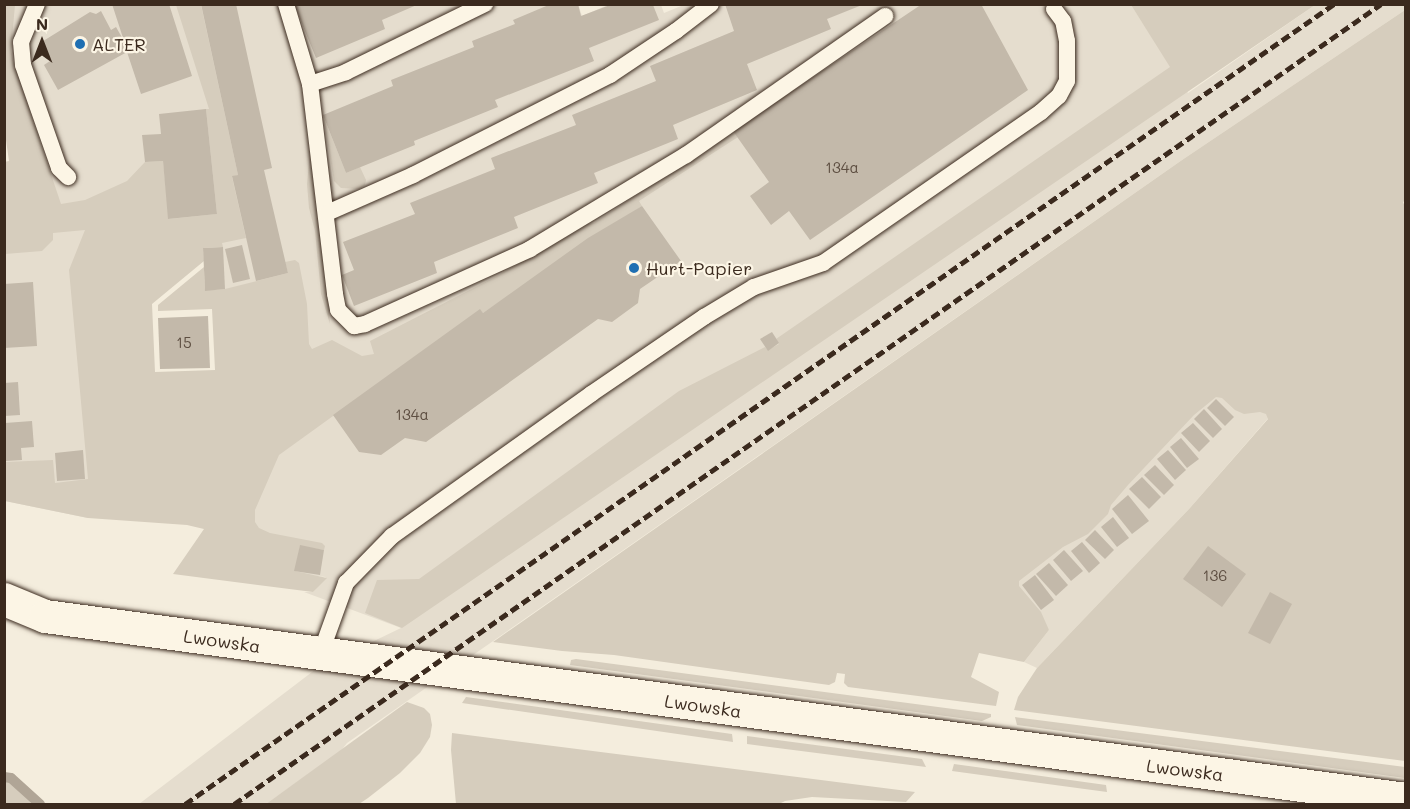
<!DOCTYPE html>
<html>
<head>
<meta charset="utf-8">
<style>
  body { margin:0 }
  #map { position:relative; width:1410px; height:809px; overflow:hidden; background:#f4eddd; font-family:Mali,sans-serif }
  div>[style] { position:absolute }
  .built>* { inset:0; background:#e5ddce }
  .green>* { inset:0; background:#d6cdbd }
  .stream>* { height:10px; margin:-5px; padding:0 5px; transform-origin:5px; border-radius:5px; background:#b0a596 }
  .building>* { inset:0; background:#c3b9aa }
  .roads { filter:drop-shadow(0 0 2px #3b2a1e) drop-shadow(0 0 2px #3b2a1e) }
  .lane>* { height:16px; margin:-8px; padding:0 8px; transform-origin:8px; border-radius:8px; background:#fcf5e5 }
  .primary>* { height:33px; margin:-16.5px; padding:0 16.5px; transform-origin:16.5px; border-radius:16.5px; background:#fcf5e5 }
  .rail>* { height:4.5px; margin-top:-2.25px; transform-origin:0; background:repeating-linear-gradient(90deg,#3b2a1e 0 9px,transparent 0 13.5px) }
  .dots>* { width:16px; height:16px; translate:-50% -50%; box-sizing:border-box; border:3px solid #fcf5e5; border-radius:50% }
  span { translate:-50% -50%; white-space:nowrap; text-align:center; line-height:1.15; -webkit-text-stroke:4.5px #fcf5e5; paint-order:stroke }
  .number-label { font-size:15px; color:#5d4e41 }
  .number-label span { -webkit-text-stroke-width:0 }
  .poi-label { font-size:18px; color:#3b2a1e }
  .left { translate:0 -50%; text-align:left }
  .street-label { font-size:18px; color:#3b2a1e }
  .frame { position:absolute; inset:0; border:6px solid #3b2a1e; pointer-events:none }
  .north { position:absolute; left:12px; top:12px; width:60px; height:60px; -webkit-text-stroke:4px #fcf5e5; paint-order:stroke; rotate:0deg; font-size:16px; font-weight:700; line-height:24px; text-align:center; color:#3b2a1e }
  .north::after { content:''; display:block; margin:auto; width:21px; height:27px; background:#3b2a1e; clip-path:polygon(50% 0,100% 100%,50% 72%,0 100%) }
</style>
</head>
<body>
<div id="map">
  <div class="built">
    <div style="clip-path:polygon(578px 4px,582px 16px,610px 4px,661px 5px,664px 13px,686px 4px,1131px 5px,1188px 93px,1315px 5px,1405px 5px,1405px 10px,1182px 160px,347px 743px,340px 752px,266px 804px,139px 804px,316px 669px,401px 628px,304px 592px,313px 592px,326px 577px,240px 567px,220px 220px,85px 230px,101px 389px,88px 518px,5px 501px,5px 243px,50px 234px,5px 19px,5px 5px)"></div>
    <div style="clip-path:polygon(1231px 359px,1277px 408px,1189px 509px,1037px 668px,1024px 662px,1049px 630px,1007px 578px)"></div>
  </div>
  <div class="green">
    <div style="clip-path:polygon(5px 5px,15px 5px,11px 49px,14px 64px,61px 204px,85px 200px,127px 181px,145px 162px,163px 161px,169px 219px,217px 214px,206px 109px,209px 109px,176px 5px,201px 5px,238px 175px,232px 177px,246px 238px,222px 243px,223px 247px,203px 248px,204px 261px,152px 304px,155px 372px,215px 370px,212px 309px,158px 311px,158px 305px,204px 267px,205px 290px,225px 289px,288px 273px,285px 262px,295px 260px,299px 263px,307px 304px,309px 344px,312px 349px,332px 340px,362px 356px,374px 354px,370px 341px,499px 275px,587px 224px,594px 223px,733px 131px,738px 137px,639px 201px,642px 206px,483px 313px,480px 310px,279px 455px,255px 510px,255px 522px,259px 528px,270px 533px,322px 543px,325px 546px,324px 550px,300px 546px,295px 571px,327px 578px,313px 592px,173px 574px,204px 529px,187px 525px,88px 518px,5px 501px,5px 462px,53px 460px,55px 483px,88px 479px,69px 270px,85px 230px,53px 233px,53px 240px,42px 251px,5px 254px,4px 162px,9px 161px,4px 126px)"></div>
    <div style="clip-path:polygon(1131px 5px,1315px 5px,405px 626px,402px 628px,365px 613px,377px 580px,419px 579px,679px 391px,765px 347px,768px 350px,779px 344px,776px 339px,1170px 67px)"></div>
    <div style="clip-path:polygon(1405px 10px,1406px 200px,1403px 202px,1406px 209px,1405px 761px,1014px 710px,1018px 697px,1037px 668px,1189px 509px,1268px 419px,1266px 414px,1260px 412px,1244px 414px,1235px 410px,1222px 398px,1216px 397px,1194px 415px,1128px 485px,1111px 505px,1108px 514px,1088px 534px,1063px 547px,1019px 581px,1019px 586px,1041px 612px,1049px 630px,1024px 662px,979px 653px,971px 677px,999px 692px,996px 706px,848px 687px,844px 683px,845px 674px,837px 673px,835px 682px,829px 685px,614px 655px,562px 651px,493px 642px,1182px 160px)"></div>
    <div style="clip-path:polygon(323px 115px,346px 173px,360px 167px,366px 180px,365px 185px,359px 189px,341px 188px,334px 181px)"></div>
    <div style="clip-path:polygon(310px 150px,319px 197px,330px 324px,321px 294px,315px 231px,309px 208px,307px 184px)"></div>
    <div style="clip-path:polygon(576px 659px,991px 714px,991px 717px,982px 721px,570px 665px,571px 660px)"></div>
    <div style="clip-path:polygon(466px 697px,732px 734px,733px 742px,462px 703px)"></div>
    <div style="clip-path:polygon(407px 702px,424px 708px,430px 714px,432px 725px,430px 737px,420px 753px,400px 773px,368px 798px,359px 804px,266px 804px)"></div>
    <div style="clip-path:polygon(1015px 717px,1405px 767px,1405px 778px,1017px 725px)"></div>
    <div style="clip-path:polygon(452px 733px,915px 792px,906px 802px,812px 797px,785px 801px,779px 804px,456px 804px,451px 750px)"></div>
    <div style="clip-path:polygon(747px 736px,922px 759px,926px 767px,747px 744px)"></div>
    <div style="clip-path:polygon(954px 764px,1106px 785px,1107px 792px,952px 771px)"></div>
    <div style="clip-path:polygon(5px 780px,11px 781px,35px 804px,5px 804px)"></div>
  </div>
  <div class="stream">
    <div style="left:4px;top:777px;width:7px;rotate:8deg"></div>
    <div style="left:11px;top:778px;width:39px;rotate:42deg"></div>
  </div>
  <div class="building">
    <div style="clip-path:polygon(112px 4px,169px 4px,192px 76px,141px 94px,127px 52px,58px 90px,44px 65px,50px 61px,40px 43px,90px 12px,96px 14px,101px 11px,111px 30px,116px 27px,124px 41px)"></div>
    <div style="clip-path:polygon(201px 4px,236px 4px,272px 168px,264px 170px,288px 273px,256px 281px,232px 176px,238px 175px)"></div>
    <div style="clip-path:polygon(294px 4px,419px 4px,382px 20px,385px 29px,316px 58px)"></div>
    <div style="clip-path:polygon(551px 4px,578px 4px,581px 16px,610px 5px,653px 5px,659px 20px,589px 48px,594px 61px,495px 100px,498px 107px,414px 141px,415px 145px,346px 173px,323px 115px,393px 86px,391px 80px,474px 47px,472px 41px,515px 24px,513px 20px)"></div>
    <div style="clip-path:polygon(725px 4px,862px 5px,827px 19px,831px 29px,747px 64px,757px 90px,673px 125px,678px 139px,594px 173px,598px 183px,514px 217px,518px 228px,434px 262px,437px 273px,354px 306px,342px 275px,354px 270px,343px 242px,415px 214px,410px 203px,495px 169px,491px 158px,576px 125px,572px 115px,656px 81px,650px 66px,734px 31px)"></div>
    <div style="clip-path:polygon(922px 4px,981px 4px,1028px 90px,810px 240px,789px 211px,771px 225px,750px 196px,769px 182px,733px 131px)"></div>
    <div style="clip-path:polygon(206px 109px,217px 214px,168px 219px,163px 161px,145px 162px,142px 135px,161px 134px,159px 114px)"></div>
    <div style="clip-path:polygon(642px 206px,681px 261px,640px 289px,638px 303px,612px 322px,598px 319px,426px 442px,405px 438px,381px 455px,359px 452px,333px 415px,480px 309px,483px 313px,588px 238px)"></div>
    <div style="clip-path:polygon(242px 245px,250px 279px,233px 283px,225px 249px)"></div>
    <div style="clip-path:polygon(223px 247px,225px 289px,205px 291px,203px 248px)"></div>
    <div style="clip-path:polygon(33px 282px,37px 346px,4px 348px,4px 284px)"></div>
    <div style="clip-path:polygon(208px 316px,210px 368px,160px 369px,158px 318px)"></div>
    <div style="clip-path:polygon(772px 332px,779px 343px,768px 351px,760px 339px)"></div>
    <div style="clip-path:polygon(18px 382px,20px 415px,4px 416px,4px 383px)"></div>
    <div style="clip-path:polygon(1216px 399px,1234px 417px,1225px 426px,1207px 408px)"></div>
    <div style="clip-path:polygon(1204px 409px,1222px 429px,1213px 438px,1194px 419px)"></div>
    <div style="clip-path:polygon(32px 421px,34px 447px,21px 448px,22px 460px,5px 461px,5px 423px)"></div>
    <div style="clip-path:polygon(1193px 423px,1210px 441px,1199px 452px,1181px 433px)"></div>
    <div style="clip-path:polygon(1181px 438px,1199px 459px,1187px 468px,1170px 447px)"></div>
    <div style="clip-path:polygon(83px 450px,85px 479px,57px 481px,55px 453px)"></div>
    <div style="clip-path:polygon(1168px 450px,1186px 470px,1175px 480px,1157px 459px)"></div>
    <div style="clip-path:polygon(1155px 465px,1174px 485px,1164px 495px,1144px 475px)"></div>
    <div style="clip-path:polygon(1142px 477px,1161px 497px,1149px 509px,1129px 489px)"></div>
    <div style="clip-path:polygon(1128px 495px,1149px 521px,1132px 534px,1112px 509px)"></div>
    <div style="clip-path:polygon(1113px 517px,1129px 538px,1117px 547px,1101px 527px)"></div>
    <div style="clip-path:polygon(1095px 530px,1114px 550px,1105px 559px,1085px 540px)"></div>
    <div style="clip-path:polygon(1082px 542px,1100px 563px,1089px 573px,1071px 551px)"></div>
    <div style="clip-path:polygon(300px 545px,324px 550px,320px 575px,294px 571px)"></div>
    <div style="clip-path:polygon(1208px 546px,1246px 574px,1222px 607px,1183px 579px)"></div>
    <div style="clip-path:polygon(1064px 550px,1083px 571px,1071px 581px,1053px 560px)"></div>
    <div style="clip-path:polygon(1049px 563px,1068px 585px,1056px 596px,1036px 574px)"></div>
    <div style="clip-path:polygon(1035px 575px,1054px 600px,1041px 610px,1022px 585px)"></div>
    <div style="clip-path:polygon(1270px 592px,1292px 604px,1270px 644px,1248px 633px)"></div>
  </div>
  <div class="roads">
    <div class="lane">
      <div style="left:37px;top:4px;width:41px;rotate:112.8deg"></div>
      <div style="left:21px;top:42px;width:23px;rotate:85deg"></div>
      <div style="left:23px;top:65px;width:109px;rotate:70.7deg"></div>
      <div style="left:59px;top:168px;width:13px;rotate:45deg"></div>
      <div style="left:286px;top:4px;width:84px;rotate:73.3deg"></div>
      <div style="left:310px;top:84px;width:211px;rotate:83.2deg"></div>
      <div style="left:335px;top:294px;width:16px;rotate:79deg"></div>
      <div style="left:338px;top:310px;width:23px;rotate:45deg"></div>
      <div style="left:354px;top:326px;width:11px;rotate:-10deg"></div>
      <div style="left:365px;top:324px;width:181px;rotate:-24.4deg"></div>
      <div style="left:530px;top:249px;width:182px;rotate:-31.1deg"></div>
      <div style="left:686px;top:155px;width:243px;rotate:-34.9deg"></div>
      <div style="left:310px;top:84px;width:38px;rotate:-18deg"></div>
      <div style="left:346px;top:72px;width:155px;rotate:-26.1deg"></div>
      <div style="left:327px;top:213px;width:94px;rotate:-23.8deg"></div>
      <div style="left:413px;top:175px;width:221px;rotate:-26.9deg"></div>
      <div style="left:610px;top:75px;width:79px;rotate:-33.7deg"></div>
      <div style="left:676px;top:31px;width:44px;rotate:-37.6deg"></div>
      <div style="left:320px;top:655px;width:77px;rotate:-70.1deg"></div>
      <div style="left:346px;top:583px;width:66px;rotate:-45.6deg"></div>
      <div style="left:392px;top:536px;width:244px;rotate:-35.5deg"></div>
      <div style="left:591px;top:394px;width:137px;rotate:-34.3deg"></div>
      <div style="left:704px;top:317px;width:58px;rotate:-31deg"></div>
      <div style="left:754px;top:287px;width:73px;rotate:-19.2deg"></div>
      <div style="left:823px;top:263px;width:265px;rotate:-34.7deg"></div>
      <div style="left:1041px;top:112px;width:24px;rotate:-42deg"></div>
      <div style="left:1059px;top:96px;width:17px;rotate:-62deg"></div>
      <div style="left:1067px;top:81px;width:40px;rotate:-90deg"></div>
      <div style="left:1067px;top:41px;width:20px;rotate:-101deg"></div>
      <div style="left:1063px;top:21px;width:15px;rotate:-127deg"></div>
    </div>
    <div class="primary">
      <div style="left:4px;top:599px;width:44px;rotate:22.5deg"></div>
      <div style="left:45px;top:616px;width:1373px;rotate:7.66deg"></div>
    </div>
  </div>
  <div class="rail">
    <div style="left:185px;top:804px;width:1400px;rotate:-34.85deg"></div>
    <div style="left:234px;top:804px;width:1398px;rotate:-34.89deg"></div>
  </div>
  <div class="dots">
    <div style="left:80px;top:44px;background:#1f6fb2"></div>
    <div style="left:634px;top:268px;background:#1f6fb2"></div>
  </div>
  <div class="number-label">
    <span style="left:842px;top:168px">134a</span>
    <span style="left:184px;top:343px">15</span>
    <span style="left:412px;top:415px">134a</span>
    <span style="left:1215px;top:576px">136</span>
  </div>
  <div class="poi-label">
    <span class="left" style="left:92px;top:44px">ALTER</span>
    <span class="left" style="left:646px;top:268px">Hurt-Papier</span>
  </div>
  <div class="street-label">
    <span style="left:222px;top:641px;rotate:8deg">Lwowska</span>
    <span style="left:703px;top:706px;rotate:8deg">Lwowska</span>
    <span style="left:1185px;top:770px;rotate:7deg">Lwowska</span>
  </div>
  <div class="frame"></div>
  <div class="north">N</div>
</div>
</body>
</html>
